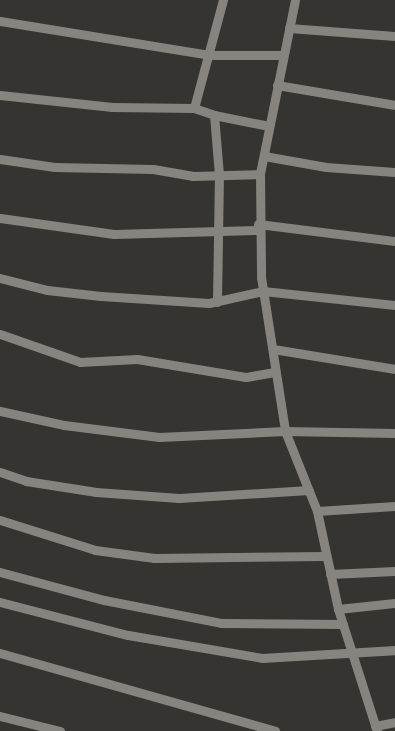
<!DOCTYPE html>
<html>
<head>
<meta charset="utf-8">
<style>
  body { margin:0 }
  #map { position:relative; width:395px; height:731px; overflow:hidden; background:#363430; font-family:"Times New Roman",serif }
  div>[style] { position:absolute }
  .minor>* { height:9px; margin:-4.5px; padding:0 4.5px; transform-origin:4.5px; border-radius:4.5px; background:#87847f }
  span { translate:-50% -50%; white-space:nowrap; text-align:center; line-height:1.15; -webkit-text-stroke:4.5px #363430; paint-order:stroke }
</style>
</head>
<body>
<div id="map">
  <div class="minor">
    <div style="left:295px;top:0;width:177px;rotate:101.4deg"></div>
    <div style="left:260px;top:174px;width:103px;rotate:89.4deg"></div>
    <div style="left:261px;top:277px;width:156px;rotate:81.1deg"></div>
    <div style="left:285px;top:431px;width:86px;rotate:68.2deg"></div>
    <div style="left:317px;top:511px;width:100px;rotate:77.9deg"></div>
    <div style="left:338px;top:609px;width:128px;rotate:72.3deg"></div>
    <div style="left:0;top:21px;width:212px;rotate:9.2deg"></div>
    <div style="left:209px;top:55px;width:73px"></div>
    <div style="left:289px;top:28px;width:106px;rotate:4.3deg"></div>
    <div style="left:277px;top:85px;width:120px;rotate:9.6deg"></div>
    <div style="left:0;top:95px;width:113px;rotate:6.1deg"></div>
    <div style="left:112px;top:107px;width:82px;rotate:0.7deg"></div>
    <div style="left:194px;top:108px;width:21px;rotate:19deg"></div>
    <div style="left:214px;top:115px;width:59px;rotate:85.2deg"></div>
    <div style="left:219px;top:174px;width:128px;rotate:90.9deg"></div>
    <div style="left:194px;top:108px;width:112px;rotate:-75deg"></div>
    <div style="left:214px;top:115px;width:56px;rotate:11.3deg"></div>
    <div style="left:264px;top:156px;width:63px;rotate:10.1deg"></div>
    <div style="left:326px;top:167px;width:69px;rotate:4.1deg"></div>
    <div style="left:0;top:159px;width:55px;rotate:8.4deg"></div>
    <div style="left:54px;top:167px;width:99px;rotate:1.2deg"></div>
    <div style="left:153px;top:169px;width:41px;rotate:9.9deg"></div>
    <div style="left:193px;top:176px;width:67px;rotate:-1.7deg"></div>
    <div style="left:0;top:218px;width:115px;rotate:8deg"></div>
    <div style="left:114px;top:234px;width:144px;rotate:-1.6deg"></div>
    <div style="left:258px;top:224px;width:138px;rotate:7.1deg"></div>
    <div style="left:0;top:278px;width:49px;rotate:14.3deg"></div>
    <div style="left:47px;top:290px;width:54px;rotate:6.3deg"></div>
    <div style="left:101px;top:296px;width:108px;rotate:3.7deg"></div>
    <div style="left:209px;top:303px;width:55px;rotate:-12.5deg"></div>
    <div style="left:263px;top:291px;width:133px;rotate:6.1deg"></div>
    <div style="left:0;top:334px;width:85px;rotate:19.3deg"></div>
    <div style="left:80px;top:362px;width:57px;rotate:-3deg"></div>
    <div style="left:137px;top:359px;width:110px;rotate:9.4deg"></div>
    <div style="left:246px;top:377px;width:29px;rotate:-10deg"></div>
    <div style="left:273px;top:349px;width:124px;rotate:9.3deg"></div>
    <div style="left:0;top:411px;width:66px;rotate:12.3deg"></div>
    <div style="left:64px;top:425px;width:96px;rotate:7.2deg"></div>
    <div style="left:159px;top:437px;width:126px;rotate:-2.7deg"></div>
    <div style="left:285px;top:431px;width:110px;rotate:1deg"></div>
    <div style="left:0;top:472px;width:28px;rotate:19deg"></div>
    <div style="left:26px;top:481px;width:71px;rotate:8.9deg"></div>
    <div style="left:96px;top:492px;width:83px;rotate:4.1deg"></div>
    <div style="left:179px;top:498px;width:130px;rotate:-3.5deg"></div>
    <div style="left:317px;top:511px;width:78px;rotate:-3.7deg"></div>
    <div style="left:0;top:520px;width:100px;rotate:17.5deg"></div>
    <div style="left:95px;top:550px;width:60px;rotate:7.7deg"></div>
    <div style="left:154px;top:558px;width:171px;rotate:-0.7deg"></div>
    <div style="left:0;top:572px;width:108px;rotate:15.1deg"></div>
    <div style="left:104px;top:600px;width:119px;rotate:11.1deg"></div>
    <div style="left:221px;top:623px;width:122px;rotate:0.5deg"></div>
    <div style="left:330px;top:574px;width:65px;rotate:-2.6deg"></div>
    <div style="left:0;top:602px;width:132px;rotate:14.5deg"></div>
    <div style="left:128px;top:635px;width:136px;rotate:9.7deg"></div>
    <div style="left:262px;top:658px;width:133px;rotate:-3.4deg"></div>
    <div style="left:338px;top:609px;width:57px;rotate:-6deg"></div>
    <div style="left:0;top:653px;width:286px;rotate:15.8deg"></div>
    <div style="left:0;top:716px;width:62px;rotate:14deg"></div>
    <div style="left:375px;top:726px;width:20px;rotate:-11deg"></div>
  </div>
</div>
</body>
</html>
